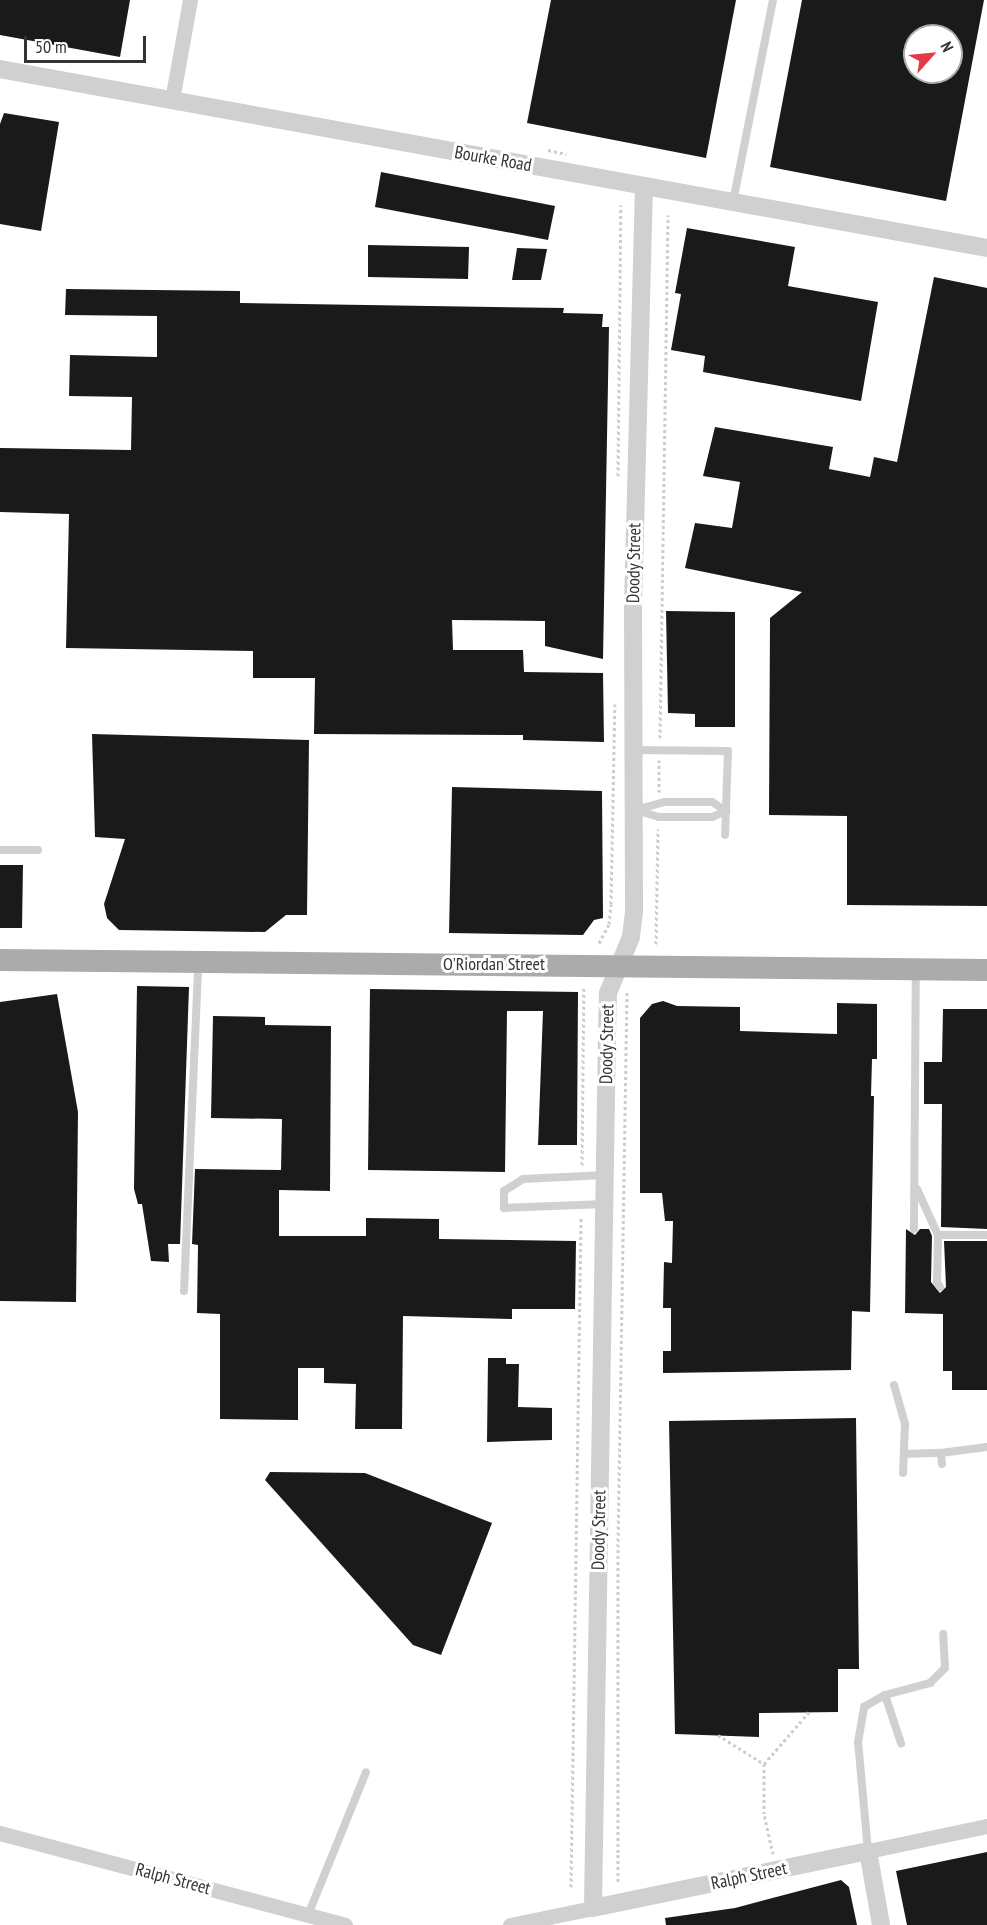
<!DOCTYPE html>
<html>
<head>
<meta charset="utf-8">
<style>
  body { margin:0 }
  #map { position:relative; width:987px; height:1925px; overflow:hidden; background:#fff; font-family:"PT Sans Narrow",sans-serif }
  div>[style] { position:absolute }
  .building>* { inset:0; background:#1a1a1a }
  .path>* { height:3px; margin-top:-1.5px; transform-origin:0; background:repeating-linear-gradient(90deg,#cdcdcd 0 3px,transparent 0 6px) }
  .service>* { height:8px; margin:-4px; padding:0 4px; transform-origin:4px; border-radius:4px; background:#d0d0d0 }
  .minor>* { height:15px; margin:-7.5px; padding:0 7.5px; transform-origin:7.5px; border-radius:7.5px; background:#d0d0d0 }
  .tertiary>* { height:18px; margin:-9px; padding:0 9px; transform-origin:9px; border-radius:9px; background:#d0d0d0 }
  .primary>* { height:22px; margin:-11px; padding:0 11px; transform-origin:11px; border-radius:11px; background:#ababab }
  span { translate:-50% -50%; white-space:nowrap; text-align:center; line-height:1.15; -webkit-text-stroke:6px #fff; paint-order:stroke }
  .street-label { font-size:18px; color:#333 }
  .north { position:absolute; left:903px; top:24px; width:60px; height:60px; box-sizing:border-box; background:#fff; border:2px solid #adadad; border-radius:50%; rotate:63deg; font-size:16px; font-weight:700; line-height:24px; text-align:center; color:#333 }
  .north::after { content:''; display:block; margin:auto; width:21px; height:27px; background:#e63946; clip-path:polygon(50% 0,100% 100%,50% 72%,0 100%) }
  .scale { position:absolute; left:24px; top:36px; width:122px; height:27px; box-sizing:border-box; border:3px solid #333; border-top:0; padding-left:8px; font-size:18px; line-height:21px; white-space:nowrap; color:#333; -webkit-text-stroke:4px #fff; paint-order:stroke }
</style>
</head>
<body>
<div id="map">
  <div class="building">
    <div style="clip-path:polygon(0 0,130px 0,120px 57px,0 35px)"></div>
    <div style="clip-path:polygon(551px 0,736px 0,706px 158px,527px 123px)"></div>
    <div style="clip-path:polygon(evenodd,802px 0,984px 0,946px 201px,770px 167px,802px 0,915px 36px,951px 36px,951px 72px,915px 72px,915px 36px)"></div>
    <div style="clip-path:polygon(4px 113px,59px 122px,41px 231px,0 224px,0 124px)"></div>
    <div style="clip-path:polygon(381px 172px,555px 206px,548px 240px,375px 207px)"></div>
    <div style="clip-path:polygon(687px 228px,795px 247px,788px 286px,878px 302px,861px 401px,703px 372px,705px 356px,671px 350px,681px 294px,675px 293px)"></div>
    <div style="clip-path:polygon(368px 245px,469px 247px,468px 279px,368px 277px)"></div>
    <div style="clip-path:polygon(517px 248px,547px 249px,541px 280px,512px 280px)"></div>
    <div style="clip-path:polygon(934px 277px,987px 288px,987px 906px,847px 905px,847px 816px,769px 815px,770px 618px,802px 592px,685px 568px,695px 523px,732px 528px,740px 482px,703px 476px,715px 427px,833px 447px,829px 469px,870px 477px,874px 457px,897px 462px)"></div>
    <div style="clip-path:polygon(66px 289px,240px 291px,240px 303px,564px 308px,563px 313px,603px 314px,602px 327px,609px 327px,603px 659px,545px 646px,545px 621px,452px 620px,453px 650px,523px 650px,524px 672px,603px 673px,604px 742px,523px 740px,523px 735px,314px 734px,315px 678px,253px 678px,253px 651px,66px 648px,69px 514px,0 512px,0 448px,131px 450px,132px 397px,69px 396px,70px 355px,157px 357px,157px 316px,65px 315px)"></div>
    <div style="clip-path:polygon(666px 611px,735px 612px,735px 727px,695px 727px,695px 714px,668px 713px)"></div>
    <div style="clip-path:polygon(92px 734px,309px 740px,307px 915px,286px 915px,265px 932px,119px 930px,107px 918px,104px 904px,125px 839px,95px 837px)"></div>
    <div style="clip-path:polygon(452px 787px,602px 791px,603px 918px,594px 920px,583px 935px,449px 933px)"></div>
    <div style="clip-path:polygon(0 865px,23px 865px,22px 928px,0 928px)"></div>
    <div style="clip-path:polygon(137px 986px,189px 987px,180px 1244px,168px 1244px,169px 1262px,151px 1261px,142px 1204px,138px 1204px,134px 1189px)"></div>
    <div style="clip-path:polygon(370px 989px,578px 992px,577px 1145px,538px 1145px,543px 1011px,507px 1011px,505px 1172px,368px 1170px)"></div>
    <div style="clip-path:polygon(57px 994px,78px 1112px,76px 1302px,0 1301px,0 1002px)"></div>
    <div style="clip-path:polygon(663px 1001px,677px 1006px,740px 1007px,740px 1031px,837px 1034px,837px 1003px,877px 1004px,877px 1059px,872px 1059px,871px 1096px,874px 1096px,870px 1312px,852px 1311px,851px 1370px,663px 1373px,663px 1351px,671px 1351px,671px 1308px,663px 1308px,664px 1262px,672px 1263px,673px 1221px,665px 1221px,662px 1193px,640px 1193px,640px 1018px,652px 1004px)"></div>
    <div style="clip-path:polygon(943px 1009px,987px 1009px,987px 1229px,941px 1227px,942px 1104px,924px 1104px,924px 1062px,942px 1062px)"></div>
    <div style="clip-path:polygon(213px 1016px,265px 1017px,265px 1025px,331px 1026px,330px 1191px,279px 1190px,279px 1236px,366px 1236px,366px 1218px,439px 1219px,439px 1239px,576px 1241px,575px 1309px,512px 1309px,512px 1319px,403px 1316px,402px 1429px,355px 1429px,356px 1384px,324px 1383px,324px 1368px,298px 1368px,298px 1420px,220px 1419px,220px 1314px,197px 1313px,198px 1245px,192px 1244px,195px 1169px,281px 1170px,282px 1119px,211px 1118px)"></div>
    <div style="clip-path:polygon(906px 1229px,915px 1235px,920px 1229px,929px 1229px,932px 1236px,931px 1282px,940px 1293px,946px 1287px,944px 1241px,987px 1241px,987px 1390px,952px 1390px,952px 1371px,943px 1371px,943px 1314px,905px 1313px)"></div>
    <div style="clip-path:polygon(488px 1358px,506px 1358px,506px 1364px,519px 1364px,518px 1407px,552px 1408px,552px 1440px,487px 1442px)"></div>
    <div style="clip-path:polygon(856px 1418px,859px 1669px,838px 1669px,838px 1712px,759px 1713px,759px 1737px,675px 1734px,669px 1421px)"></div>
    <div style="clip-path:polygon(270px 1472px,365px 1473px,492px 1523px,441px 1655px,413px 1645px,265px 1480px)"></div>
    <div style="clip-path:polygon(987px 1852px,987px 1925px,907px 1925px,896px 1871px)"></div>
    <div style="clip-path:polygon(841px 1880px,849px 1887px,857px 1925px,666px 1925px,665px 1918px,735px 1908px)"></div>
  </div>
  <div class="path">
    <div style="left:548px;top:150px;width:19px;rotate:12deg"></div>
    <div style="left:618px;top:476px;width:271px;rotate:-89.4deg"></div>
    <div style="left:660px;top:738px;width:523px;rotate:-89.12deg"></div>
    <div style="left:659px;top:792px;width:32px;rotate:-90deg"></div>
    <div style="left:599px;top:943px;width:21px;rotate:-62deg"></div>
    <div style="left:609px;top:924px;width:20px;rotate:-84deg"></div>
    <div style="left:611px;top:904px;width:200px;rotate:-88.9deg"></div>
    <div style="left:656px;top:944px;width:115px;rotate:-89deg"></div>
    <div style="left:582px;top:1165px;width:178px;rotate:-89.4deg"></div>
    <div style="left:718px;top:1735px;width:54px;rotate:32.2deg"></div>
    <div style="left:773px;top:1854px;width:41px;rotate:-102.7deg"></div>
    <div style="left:764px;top:1814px;width:50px;rotate:-90deg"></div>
    <div style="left:764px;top:1764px;width:69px;rotate:-49.1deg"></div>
    <div style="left:618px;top:1882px;width:335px;rotate:-90deg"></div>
    <div style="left:618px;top:1547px;width:555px;rotate:-89.07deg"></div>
    <div style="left:571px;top:1887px;width:670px;rotate:-89.14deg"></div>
  </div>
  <div class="service">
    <div style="left:733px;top:202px;width:206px;rotate:-78.8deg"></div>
    <div style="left:634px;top:750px;width:94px;rotate:0.6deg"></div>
    <div style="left:728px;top:751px;width:84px;rotate:92deg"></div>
    <div style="left:635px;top:810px;width:31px;rotate:-15deg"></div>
    <div style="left:665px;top:802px;width:47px"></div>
    <div style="left:712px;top:802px;width:17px;rotate:33deg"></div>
    <div style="left:636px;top:810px;width:24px;rotate:17deg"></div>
    <div style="left:659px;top:817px;width:53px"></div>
    <div style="left:712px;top:817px;width:15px;rotate:-23deg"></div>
    <div style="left:0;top:850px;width:38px"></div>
    <div style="left:917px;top:1189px;width:51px;rotate:65.5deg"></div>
    <div style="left:938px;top:1235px;width:49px"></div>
    <div style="left:604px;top:1204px;width:100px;rotate:177.7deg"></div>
    <div style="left:504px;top:1208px;width:17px;rotate:-90deg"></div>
    <div style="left:504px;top:1191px;width:22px;rotate:-32deg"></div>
    <div style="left:523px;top:1179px;width:83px;rotate:-2.8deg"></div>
    <div style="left:914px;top:1229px;width:258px;rotate:-89.6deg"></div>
    <div style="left:938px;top:1235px;width:47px;rotate:91.2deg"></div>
    <div style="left:937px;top:1282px;width:6px;rotate:59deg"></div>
    <div style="left:184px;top:1291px;width:325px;rotate:-87.5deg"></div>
    <div style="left:894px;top:1385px;width:41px;rotate:74.2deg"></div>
    <div style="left:905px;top:1424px;width:49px;rotate:92.3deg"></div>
    <div style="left:941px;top:1453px;width:46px;rotate:-7.4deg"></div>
    <div style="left:904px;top:1454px;width:37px;rotate:-2deg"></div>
    <div style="left:941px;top:1453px;width:11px;rotate:85deg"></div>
    <div style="left:885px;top:1695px;width:51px;rotate:71.6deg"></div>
    <div style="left:868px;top:1851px;width:109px;rotate:-95.2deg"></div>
    <div style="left:858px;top:1742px;width:36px;rotate:-80deg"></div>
    <div style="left:864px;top:1707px;width:24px;rotate:-30deg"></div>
    <div style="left:885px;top:1695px;width:47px;rotate:-14.9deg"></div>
    <div style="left:930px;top:1683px;width:21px;rotate:-45deg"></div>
    <div style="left:945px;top:1668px;width:34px;rotate:-93deg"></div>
    <div style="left:308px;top:1915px;width:154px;rotate:-67.9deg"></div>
  </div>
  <div class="minor">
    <div style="left:172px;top:100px;width:102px;rotate:-79.8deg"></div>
    <div style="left:0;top:1833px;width:357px;rotate:14.9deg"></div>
    <div style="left:868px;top:1851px;width:122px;rotate:-11.9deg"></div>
    <div style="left:510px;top:1925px;width:85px;rotate:-11.6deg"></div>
  </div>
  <div class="tertiary">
    <div style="left:0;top:69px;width:1003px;rotate:10.28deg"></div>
    <div style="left:644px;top:186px;width:424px;rotate:91.5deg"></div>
    <div style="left:633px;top:610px;width:302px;rotate:89.8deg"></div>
    <div style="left:634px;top:912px;width:25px;rotate:97deg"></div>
    <div style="left:631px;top:937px;width:61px;rotate:112.3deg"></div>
    <div style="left:608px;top:993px;width:42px;rotate:91.4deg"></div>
    <div style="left:607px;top:1035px;width:873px;rotate:90.92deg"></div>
    <div style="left:593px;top:1908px;width:281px;rotate:-11.7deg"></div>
    <div style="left:868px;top:1851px;width:75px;rotate:80deg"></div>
  </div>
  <div class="primary">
    <div style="left:0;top:960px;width:987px;rotate:0.58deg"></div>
  </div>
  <div class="street-label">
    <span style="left:493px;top:159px;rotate:10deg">Bourke Road</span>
    <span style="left:634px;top:563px;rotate:-89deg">Doody Street</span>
    <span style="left:494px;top:964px">O'Riordan Street</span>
    <span style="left:607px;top:1044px;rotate:-89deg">Doody Street</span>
    <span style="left:599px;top:1530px;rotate:-89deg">Doody Street</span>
    <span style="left:749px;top:1876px;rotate:-12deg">Ralph Street</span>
    <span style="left:173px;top:1879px;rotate:15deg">Ralph Street</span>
  </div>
  <div class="north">N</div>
  <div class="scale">50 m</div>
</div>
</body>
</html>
